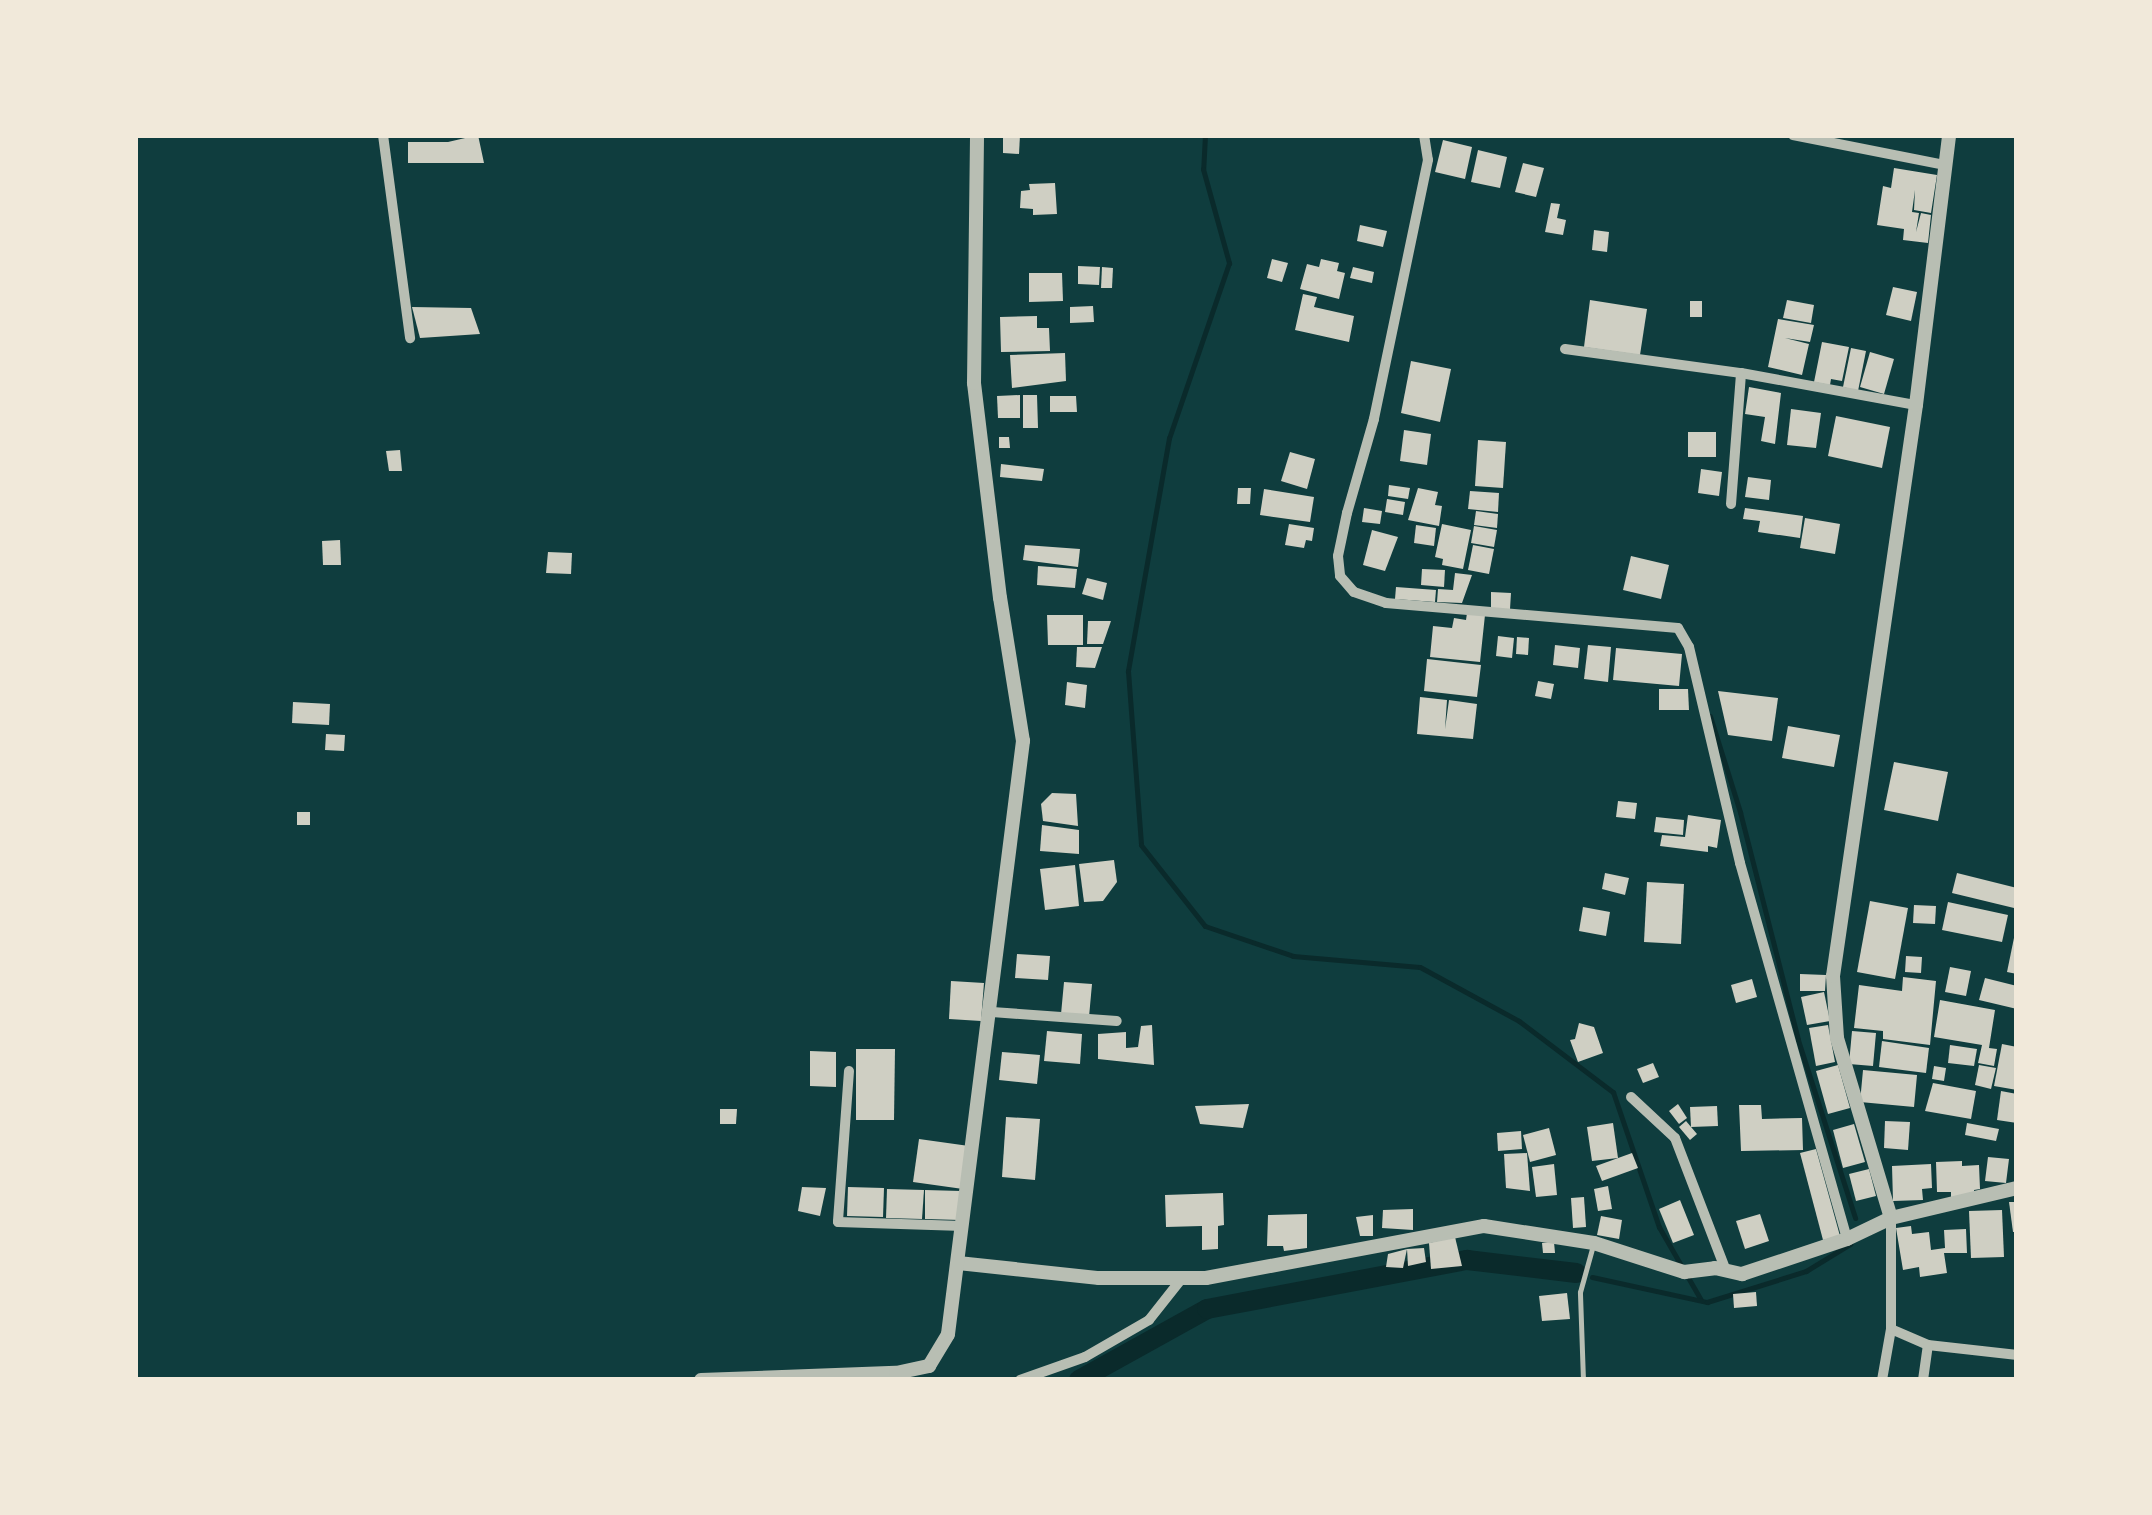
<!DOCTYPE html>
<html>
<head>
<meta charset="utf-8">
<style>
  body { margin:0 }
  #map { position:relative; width:2152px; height:1515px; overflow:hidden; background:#0f3d3e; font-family:"Public Sans",sans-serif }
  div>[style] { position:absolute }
  .stream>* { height:5px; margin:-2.5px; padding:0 2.5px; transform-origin:2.5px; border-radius:2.5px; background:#0a2a2b }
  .canal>* { height:20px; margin:-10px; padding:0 10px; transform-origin:10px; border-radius:10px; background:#0a2a2b }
  .building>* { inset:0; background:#cfcfc3 }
  .service>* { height:5px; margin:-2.5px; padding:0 2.5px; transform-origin:2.5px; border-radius:2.5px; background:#b8beb3 }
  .minor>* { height:10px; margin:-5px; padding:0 5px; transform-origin:5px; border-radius:5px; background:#b8beb3 }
  .tertiary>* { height:14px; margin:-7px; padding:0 7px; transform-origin:7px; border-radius:7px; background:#b8beb3 }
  span { translate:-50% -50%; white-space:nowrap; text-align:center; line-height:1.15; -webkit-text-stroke:8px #f1e9da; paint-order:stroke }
  .frame { position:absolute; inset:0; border:138px solid #f1e9da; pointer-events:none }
</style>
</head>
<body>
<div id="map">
  <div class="stream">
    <div style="left:1205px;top:135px;width:34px;rotate:93deg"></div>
    <div style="left:1203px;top:169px;width:98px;rotate:74.5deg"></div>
    <div style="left:1229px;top:263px;width:185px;rotate:108.9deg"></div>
    <div style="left:1169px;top:438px;width:237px;rotate:100deg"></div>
    <div style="left:1128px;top:671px;width:174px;rotate:85.7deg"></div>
    <div style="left:1141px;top:845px;width:103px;rotate:51.7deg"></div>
    <div style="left:1205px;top:926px;width:93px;rotate:18.8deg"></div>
    <div style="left:1293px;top:956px;width:127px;rotate:5deg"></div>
    <div style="left:1420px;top:967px;width:113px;rotate:28.6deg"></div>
    <div style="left:1519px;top:1021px;width:118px;rotate:37.1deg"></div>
    <div style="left:1613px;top:1092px;width:143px;rotate:71.2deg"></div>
    <div style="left:1659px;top:1227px;width:84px;rotate:60.1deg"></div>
    <div style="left:1710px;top:716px;width:101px;rotate:72.6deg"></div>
    <div style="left:1740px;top:812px;width:235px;rotate:75.7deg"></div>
    <div style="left:1798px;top:1040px;width:187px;rotate:72.2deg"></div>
    <div style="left:1592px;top:1277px;width:118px;rotate:12.3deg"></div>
    <div style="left:1707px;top:1302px;width:104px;rotate:-17.4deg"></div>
    <div style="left:1806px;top:1271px;width:52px;rotate:-31.5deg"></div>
  </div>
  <div class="canal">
    <div style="left:1079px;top:1380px;width:146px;rotate:-29deg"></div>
    <div style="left:1207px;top:1309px;width:265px;rotate:-10.7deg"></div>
    <div style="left:1467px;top:1260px;width:110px;rotate:6.8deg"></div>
  </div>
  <div class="building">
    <div style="clip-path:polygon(478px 135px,484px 163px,408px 163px,408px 142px,448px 142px)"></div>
    <div style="clip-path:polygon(1003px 135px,1020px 135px,1019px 154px,1003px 153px)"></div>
    <div style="clip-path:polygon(1443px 140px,1472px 147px,1465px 179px,1435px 172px)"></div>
    <div style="clip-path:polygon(1478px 150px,1507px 157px,1500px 188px,1471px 182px)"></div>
    <div style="clip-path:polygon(1523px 163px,1544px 168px,1536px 197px,1515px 192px)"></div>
    <div style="clip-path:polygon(1894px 168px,1937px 175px,1931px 213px,1914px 210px,1915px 190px,1912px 212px,1919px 213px,1916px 232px,1921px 213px,1931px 215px,1928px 243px,1903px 240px,1904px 229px,1877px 225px,1883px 186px,1891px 188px)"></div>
    <div style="clip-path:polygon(1055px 183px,1057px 214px,1033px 215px,1033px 209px,1020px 208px,1021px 191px,1030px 190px,1029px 184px)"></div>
    <div style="clip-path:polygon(1551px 203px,1560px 204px,1557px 218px,1566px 220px,1563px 235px,1545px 232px)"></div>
    <div style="clip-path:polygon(1360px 225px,1387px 231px,1383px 247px,1357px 241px)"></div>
    <div style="clip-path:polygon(1594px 230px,1609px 232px,1607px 252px,1592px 250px)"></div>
    <div style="clip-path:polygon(1272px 259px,1288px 263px,1282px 282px,1267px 278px)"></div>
    <div style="clip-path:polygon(1321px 259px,1339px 263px,1337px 271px,1345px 273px,1339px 299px,1300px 289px,1307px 264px,1319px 267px)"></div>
    <div style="clip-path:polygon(1078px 266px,1100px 267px,1099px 285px,1078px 284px)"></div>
    <div style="clip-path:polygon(1102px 267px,1113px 268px,1112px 288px,1101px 288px)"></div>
    <div style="clip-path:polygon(1353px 267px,1374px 272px,1372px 283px,1350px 278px)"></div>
    <div style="clip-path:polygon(1029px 273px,1062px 273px,1063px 301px,1029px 302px)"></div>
    <div style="clip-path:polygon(1893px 287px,1917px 292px,1911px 321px,1886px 315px)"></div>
    <div style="clip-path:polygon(1303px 294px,1317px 297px,1314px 307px,1354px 316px,1349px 342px,1295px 330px)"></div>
    <div style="clip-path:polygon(1590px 300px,1647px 309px,1640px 355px,1584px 347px)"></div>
    <div style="clip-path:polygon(1787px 300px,1814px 305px,1811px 323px,1783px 318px)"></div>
    <div style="clip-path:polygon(1690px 301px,1702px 301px,1702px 317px,1690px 317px)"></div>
    <div style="clip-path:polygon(1093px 306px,1094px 322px,1070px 323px,1070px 307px)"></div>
    <div style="clip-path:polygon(412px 307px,471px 308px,480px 334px,420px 338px)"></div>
    <div style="clip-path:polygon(1037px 316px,1037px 328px,1049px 328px,1050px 351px,1001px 352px,1000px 317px)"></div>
    <div style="clip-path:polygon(1778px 319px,1814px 325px,1810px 342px,1785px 338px,1809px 344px,1802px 375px,1768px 367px)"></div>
    <div style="clip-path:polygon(1822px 342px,1849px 347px,1842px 381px,1831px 379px,1830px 385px,1814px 382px)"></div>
    <div style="clip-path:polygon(1851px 348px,1866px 351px,1858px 391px,1843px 387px)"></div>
    <div style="clip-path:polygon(1870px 352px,1894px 359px,1884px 394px,1860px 387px)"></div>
    <div style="clip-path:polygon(1065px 353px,1066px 381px,1012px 388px,1010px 355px)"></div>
    <div style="clip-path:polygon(1411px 361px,1451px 369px,1440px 422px,1401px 413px)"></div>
    <div style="clip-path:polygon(1749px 387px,1781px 393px,1775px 444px,1761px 441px,1765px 417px,1745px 414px)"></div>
    <div style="clip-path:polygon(1020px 395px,1020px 418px,998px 418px,997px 396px)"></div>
    <div style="clip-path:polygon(1023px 395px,1037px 395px,1038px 428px,1023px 428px)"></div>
    <div style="clip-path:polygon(1050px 396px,1076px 396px,1077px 412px,1050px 412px)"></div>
    <div style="clip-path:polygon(1791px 409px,1821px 413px,1816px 448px,1787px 445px)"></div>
    <div style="clip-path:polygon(1836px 416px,1890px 427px,1882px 468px,1828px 456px)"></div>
    <div style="clip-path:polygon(1404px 430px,1431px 434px,1427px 465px,1400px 461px)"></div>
    <div style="clip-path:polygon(1688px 432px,1716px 432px,1716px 457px,1688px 457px)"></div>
    <div style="clip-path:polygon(999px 437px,1009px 437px,1010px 448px,999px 448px)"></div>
    <div style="clip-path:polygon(1478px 440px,1506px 442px,1503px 488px,1475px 486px)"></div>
    <div style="clip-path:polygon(400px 450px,402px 471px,389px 471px,386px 451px)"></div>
    <div style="clip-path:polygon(1290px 452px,1315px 459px,1307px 489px,1281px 481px)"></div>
    <div style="clip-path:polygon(1001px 464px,1044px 469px,1042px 481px,1000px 477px)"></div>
    <div style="clip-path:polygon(1701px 469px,1722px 472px,1719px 496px,1698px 493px)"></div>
    <div style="clip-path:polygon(1748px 477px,1771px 480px,1769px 500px,1745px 497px)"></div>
    <div style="clip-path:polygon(1389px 485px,1410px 488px,1408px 499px,1388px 496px)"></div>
    <div style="clip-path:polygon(1238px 488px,1251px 488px,1250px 504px,1237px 504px)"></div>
    <div style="clip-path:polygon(1418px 488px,1438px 492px,1435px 505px,1442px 506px,1439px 526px,1408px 520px)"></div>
    <div style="clip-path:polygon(1264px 489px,1314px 497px,1310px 522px,1260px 515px)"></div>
    <div style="clip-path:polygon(1470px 491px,1499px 493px,1498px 512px,1468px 509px)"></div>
    <div style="clip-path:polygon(1387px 499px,1405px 502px,1403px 515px,1385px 512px)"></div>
    <div style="clip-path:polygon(1364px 508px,1382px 511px,1380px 524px,1362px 522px)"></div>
    <div style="clip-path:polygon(1745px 508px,1803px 516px,1800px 538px,1758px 532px,1760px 521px,1743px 519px)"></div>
    <div style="clip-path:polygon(1476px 511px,1498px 514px,1497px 528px,1474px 525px)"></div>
    <div style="clip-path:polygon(1805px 518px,1840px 524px,1835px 554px,1800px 548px)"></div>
    <div style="clip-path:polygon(1289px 524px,1314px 528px,1312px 541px,1306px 540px,1304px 548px,1285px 545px)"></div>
    <div style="clip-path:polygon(1442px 524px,1471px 530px,1463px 569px,1442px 565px,1443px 559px,1435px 557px)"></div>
    <div style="clip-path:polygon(1416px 525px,1436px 528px,1434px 546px,1414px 543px)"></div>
    <div style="clip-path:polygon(1474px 526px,1497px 530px,1494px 547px,1471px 543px)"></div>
    <div style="clip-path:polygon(1372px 530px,1398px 537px,1385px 571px,1363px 565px)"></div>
    <div style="clip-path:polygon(340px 540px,341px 565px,323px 565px,322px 541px)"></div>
    <div style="clip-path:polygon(1025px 545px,1080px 549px,1078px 567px,1023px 560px)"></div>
    <div style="clip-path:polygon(1473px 545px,1494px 549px,1489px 574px,1468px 570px)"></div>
    <div style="clip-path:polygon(548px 552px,572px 553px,571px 574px,546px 573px)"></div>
    <div style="clip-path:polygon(1631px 556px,1669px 565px,1661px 599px,1623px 590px)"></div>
    <div style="clip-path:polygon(1038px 566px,1077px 569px,1075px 588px,1037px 585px)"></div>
    <div style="clip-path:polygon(1422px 569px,1445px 570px,1444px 587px,1421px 585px)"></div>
    <div style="clip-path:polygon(1455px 573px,1472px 575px,1462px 603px,1437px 602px,1438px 589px,1453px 590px)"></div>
    <div style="clip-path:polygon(1087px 578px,1107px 583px,1103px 600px,1082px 594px)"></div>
    <div style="clip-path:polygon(1396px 587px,1436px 590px,1435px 602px,1395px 599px)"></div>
    <div style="clip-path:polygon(1491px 592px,1511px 593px,1510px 609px,1491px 609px)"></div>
    <div style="clip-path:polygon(1467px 613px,1485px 615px,1480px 662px,1430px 657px,1433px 626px,1452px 628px,1454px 618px,1466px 620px)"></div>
    <div style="clip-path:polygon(1047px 615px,1083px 615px,1083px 645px,1048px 645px)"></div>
    <div style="clip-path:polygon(1088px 621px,1111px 621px,1103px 644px,1087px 644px)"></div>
    <div style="clip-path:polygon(1498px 636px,1514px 638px,1512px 658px,1496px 656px)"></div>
    <div style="clip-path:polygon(1517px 637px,1529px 638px,1528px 655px,1516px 654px)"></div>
    <div style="clip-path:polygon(1555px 645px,1580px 648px,1578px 668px,1553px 665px)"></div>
    <div style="clip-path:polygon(1588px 645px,1611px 647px,1608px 682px,1584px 679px)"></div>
    <div style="clip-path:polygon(1077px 647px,1102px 647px,1095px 668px,1076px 667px)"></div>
    <div style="clip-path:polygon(1616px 648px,1682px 654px,1679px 686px,1613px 680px)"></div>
    <div style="clip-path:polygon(1427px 659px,1481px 665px,1477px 697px,1424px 691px)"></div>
    <div style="clip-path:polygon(1538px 681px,1554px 684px,1551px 699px,1535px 696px)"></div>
    <div style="clip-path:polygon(1067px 682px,1087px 685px,1085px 708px,1065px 705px)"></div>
    <div style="clip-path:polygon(1659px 689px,1688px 689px,1689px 710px,1659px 710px)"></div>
    <div style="clip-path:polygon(1718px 691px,1778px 698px,1772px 741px,1728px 735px)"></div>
    <div style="clip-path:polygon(1420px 697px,1447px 700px,1445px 729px,1449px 700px,1477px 704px,1473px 739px,1417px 734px)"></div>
    <div style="clip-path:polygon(293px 702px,330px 704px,329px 725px,292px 723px)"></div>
    <div style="clip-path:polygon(1788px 726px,1840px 735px,1834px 767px,1782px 758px)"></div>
    <div style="clip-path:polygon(326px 734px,345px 735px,344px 751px,325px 750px)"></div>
    <div style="clip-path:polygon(1894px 762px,1948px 772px,1938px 821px,1884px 810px)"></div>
    <div style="clip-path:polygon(1052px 793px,1076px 794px,1078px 826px,1043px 821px,1041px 804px)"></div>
    <div style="clip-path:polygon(1618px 801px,1637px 803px,1635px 819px,1616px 817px)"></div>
    <div style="clip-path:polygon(297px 812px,310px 812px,310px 825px,297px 825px)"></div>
    <div style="clip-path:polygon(1688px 815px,1721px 820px,1717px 848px,1708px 846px,1708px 852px,1660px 846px,1662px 835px,1685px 837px)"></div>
    <div style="clip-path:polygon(1656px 817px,1684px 820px,1683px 835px,1654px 832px)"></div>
    <div style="clip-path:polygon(1042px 825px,1079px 830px,1079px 854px,1040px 851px)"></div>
    <div style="clip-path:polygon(1114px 860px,1117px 882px,1103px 901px,1084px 902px,1079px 864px)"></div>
    <div style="clip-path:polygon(1075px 865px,1079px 906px,1045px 910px,1040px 869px)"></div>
    <div style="clip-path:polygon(1605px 873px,1629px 878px,1625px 895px,1602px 889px)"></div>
    <div style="clip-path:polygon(1957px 873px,2017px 888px,2014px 908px,1952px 893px)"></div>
    <div style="clip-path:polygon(1647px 882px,1684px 884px,1681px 944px,1644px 942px)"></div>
    <div style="clip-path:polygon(1870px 901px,1908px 908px,1895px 979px,1857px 972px)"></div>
    <div style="clip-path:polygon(1948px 902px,2008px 915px,2002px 942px,1942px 930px)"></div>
    <div style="clip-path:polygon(1914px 905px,1936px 906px,1935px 924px,1913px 923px)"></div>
    <div style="clip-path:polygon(1583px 907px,1610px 912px,1606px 936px,1579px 931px)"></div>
    <div style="clip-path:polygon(2015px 933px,2017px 933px,2017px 974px,2007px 972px)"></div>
    <div style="clip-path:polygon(1017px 954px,1050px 956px,1048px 980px,1015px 978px)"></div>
    <div style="clip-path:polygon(1906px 956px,1922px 957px,1921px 973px,1905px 972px)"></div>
    <div style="clip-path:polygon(1950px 967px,1971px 971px,1966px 996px,1945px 992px)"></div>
    <div style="clip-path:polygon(1800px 974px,1826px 975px,1825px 991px,1800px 991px)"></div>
    <div style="clip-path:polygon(1903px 977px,1936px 981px,1930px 1045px,1883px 1039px,1883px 1031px,1854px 1028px,1859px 985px,1902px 991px)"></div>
    <div style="clip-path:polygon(1985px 978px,2017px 986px,2017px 1009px,1979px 1000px)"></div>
    <div style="clip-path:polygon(1752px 979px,1757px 997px,1736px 1003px,1731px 985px)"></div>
    <div style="clip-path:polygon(951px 981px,984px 983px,981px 1021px,949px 1019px)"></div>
    <div style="clip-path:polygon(1064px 982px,1092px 984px,1089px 1017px,1061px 1014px)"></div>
    <div style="clip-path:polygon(1824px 992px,1830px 1021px,1807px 1025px,1801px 997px)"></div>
    <div style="clip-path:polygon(1940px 1000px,1995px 1010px,1989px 1048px,1997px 1049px,1994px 1066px,1978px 1063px,1982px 1045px,1934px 1037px)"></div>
    <div style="clip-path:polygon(1579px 1023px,1594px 1027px,1603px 1053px,1578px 1062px,1570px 1040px,1575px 1039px)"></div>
    <div style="clip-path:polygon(1152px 1025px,1154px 1065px,1098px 1059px,1098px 1034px,1126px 1032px,1126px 1048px,1138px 1047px,1141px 1026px)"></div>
    <div style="clip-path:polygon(1828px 1025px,1835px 1062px,1816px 1066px,1809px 1028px)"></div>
    <div style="clip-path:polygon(1047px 1031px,1082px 1034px,1080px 1064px,1044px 1061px)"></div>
    <div style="clip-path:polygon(1852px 1031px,1876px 1033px,1873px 1066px,1849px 1064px)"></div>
    <div style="clip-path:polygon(1882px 1041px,1929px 1048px,1926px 1073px,1879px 1067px)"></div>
    <div style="clip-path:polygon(2002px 1044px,2017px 1047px,2017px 1090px,1994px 1086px)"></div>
    <div style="clip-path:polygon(1950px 1045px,1977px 1049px,1974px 1066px,1948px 1063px)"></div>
    <div style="clip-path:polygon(856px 1049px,895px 1049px,894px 1120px,856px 1120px)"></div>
    <div style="clip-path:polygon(810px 1051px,836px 1052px,836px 1087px,810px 1086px)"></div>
    <div style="clip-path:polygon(1002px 1052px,1040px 1055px,1037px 1084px,999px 1080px)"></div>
    <div style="clip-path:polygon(1653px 1063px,1659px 1077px,1643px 1083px,1637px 1069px)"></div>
    <div style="clip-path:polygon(1838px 1065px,1850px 1108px,1828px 1114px,1816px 1071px)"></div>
    <div style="clip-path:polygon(1979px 1065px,1996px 1068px,1991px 1089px,1975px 1085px)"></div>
    <div style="clip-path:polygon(1934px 1066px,1946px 1068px,1944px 1081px,1932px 1079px)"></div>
    <div style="clip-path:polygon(1863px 1070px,1917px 1075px,1914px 1107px,1860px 1102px)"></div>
    <div style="clip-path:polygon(1933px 1083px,1976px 1091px,1971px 1119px,1925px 1111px)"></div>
    <div style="clip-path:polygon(2001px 1091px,2017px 1094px,2017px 1123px,1997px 1120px)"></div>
    <div style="clip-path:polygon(1249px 1104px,1243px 1128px,1200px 1124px,1195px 1106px)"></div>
    <div style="clip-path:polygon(1678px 1104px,1687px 1118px,1679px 1124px,1669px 1111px)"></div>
    <div style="clip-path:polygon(1739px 1105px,1761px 1105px,1762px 1119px,1802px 1118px,1803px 1150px,1741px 1151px)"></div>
    <div style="clip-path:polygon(1717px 1106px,1718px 1126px,1691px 1127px,1690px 1107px)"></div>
    <div style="clip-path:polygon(720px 1109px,737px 1109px,736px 1124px,720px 1124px)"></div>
    <div style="clip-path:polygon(1006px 1117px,1040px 1119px,1035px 1180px,1002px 1177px)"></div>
    <div style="clip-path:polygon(1686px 1121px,1697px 1134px,1690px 1140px,1679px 1127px)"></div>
    <div style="clip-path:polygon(1885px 1121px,1910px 1122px,1908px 1150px,1884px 1148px)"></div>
    <div style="clip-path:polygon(1613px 1123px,1618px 1158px,1592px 1161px,1587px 1127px)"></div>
    <div style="clip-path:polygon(1967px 1123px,1999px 1129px,1996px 1141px,1965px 1135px)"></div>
    <div style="clip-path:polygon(1854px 1124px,1865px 1162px,1843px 1168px,1833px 1130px)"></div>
    <div style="clip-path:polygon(1549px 1128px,1556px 1155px,1530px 1162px,1523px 1135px)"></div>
    <div style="clip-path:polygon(1521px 1131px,1522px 1149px,1498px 1151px,1497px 1133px)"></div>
    <div style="clip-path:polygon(919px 1139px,969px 1146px,963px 1189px,913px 1182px)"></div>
    <div style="clip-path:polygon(1816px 1149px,1840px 1236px,1823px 1240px,1800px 1153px)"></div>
    <div style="clip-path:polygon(1527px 1153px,1530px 1191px,1506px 1188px,1504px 1154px)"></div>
    <div style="clip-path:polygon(1632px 1153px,1638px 1168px,1602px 1181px,1596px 1166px)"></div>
    <div style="clip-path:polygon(1988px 1157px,2009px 1159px,2006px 1183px,1985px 1181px)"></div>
    <div style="clip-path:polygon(1962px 1161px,1962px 1166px,1979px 1165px,1980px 1189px,1974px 1190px,1974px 1202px,1951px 1206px,1951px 1192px,1937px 1192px,1936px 1162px)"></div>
    <div style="clip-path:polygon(1554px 1164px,1557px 1195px,1536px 1197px,1532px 1167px)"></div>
    <div style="clip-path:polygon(1931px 1164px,1932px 1188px,1922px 1189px,1923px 1200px,1893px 1201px,1892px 1166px)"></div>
    <div style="clip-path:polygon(1869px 1169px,1876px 1196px,1856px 1201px,1849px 1174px)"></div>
    <div style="clip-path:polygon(1608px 1186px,1612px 1209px,1598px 1211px,1594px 1189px)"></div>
    <div style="clip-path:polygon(802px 1187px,826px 1188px,820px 1216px,798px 1211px)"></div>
    <div style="clip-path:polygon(848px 1187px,884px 1188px,883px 1217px,847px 1216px)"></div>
    <div style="clip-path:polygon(887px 1189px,924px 1190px,922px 1219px,886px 1218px)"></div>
    <div style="clip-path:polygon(925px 1190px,961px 1191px,960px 1220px,925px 1219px)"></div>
    <div style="clip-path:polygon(1223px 1193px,1224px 1225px,1218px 1226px,1218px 1249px,1202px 1250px,1202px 1226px,1166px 1227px,1165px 1195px)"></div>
    <div style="clip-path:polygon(1584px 1197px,1586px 1227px,1573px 1228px,1571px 1198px)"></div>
    <div style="clip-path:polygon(1680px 1200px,1694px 1235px,1673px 1243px,1659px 1209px)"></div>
    <div style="clip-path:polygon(2009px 1202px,2017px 1202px,2017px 1232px,2013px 1232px)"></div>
    <div style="clip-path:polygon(1413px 1209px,1413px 1230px,1382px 1228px,1383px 1210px)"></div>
    <div style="clip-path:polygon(2002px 1210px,2004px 1257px,1971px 1258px,1969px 1211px)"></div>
    <div style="clip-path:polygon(1307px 1214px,1307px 1248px,1284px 1251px,1283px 1246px,1267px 1246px,1268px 1215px)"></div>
    <div style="clip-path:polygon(1760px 1214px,1769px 1241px,1745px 1249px,1736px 1221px)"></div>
    <div style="clip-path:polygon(1373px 1215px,1373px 1236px,1360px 1236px,1356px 1217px)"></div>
    <div style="clip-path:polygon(1601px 1216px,1622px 1220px,1619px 1239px,1597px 1235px)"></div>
    <div style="clip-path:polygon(1911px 1226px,1912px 1234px,1929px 1232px,1931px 1250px,1945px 1248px,1944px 1230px,1966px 1229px,1967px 1253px,1944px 1253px,1947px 1273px,1920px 1277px,1919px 1267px,1903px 1270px,1896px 1228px)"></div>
    <div style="clip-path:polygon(1455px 1237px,1462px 1266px,1431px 1269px,1429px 1243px)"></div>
    <div style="clip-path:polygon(1554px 1242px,1555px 1253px,1543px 1253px,1542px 1243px)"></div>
    <div style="clip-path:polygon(1424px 1248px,1426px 1262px,1408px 1266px,1407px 1249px)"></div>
    <div style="clip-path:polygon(1407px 1249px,1403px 1268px,1386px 1267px,1388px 1254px)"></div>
    <div style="clip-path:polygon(1756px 1292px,1757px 1306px,1734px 1308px,1733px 1294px)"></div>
    <div style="clip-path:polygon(1567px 1293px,1570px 1319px,1542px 1321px,1539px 1296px)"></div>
  </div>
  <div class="service">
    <div style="left:1583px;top:1380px;width:88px;rotate:-92deg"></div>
    <div style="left:1580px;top:1292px;width:49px;rotate:-74.5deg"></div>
  </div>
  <div class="minor">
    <div style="left:383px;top:135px;width:205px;rotate:82.4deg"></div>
    <div style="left:1424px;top:135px;width:25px;rotate:81deg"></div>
    <div style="left:1428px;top:160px;width:265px;rotate:101.8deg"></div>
    <div style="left:1374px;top:419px;width:98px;rotate:106deg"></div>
    <div style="left:1347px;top:513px;width:44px;rotate:101.8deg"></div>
    <div style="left:1338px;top:556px;width:20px;rotate:84deg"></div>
    <div style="left:1340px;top:576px;width:21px;rotate:49deg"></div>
    <div style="left:1354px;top:592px;width:34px;rotate:19deg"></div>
    <div style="left:1386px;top:603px;width:293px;rotate:4.9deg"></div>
    <div style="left:1678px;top:628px;width:22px;rotate:60deg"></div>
    <div style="left:1689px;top:647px;width:222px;rotate:76.7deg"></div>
    <div style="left:1740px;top:863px;width:391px;rotate:74.1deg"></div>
    <div style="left:1793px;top:135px;width:154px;rotate:11.2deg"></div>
    <div style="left:1565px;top:349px;width:178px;rotate:7.8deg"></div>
    <div style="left:1741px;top:373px;width:178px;rotate:10.4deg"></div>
    <div style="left:1731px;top:504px;width:131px;rotate:-85.6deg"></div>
    <div style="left:992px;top:1012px;width:125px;rotate:4.1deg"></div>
    <div style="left:849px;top:1071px;width:151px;rotate:94.2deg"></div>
    <div style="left:838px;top:1222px;width:125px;rotate:1.8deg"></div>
    <div style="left:1631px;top:1097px;width:60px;rotate:43deg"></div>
    <div style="left:1675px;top:1138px;width:142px;rotate:69deg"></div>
    <div style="left:1891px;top:1329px;width:40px;rotate:23.4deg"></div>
    <div style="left:1928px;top:1345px;width:90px;rotate:6.4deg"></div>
    <div style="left:1020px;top:1380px;width:69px;rotate:-19.5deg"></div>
    <div style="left:1085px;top:1357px;width:74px;rotate:-30deg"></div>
    <div style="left:1149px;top:1320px;width:55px;rotate:-51.7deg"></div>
    <div style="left:1882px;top:1380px;width:52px;rotate:-80deg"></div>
    <div style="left:1891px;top:1329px;width:111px;rotate:-90deg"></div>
    <div style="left:1923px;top:1380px;width:35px;rotate:-82deg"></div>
  </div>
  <div class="tertiary">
    <div style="left:1891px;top:1218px;width:188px;rotate:-106.7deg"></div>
    <div style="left:1837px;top:1038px;width:62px;rotate:-93.7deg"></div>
    <div style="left:1833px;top:976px;width:577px;rotate:-81.73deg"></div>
    <div style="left:1916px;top:405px;width:272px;rotate:-83deg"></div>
    <div style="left:958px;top:1263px;width:142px;rotate:6.1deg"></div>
    <div style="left:1099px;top:1278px;width:107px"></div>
    <div style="left:1206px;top:1278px;width:283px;rotate:-10.6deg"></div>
    <div style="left:1484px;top:1226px;width:111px;rotate:8.8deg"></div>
    <div style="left:1594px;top:1243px;width:95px;rotate:17.9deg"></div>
    <div style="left:1684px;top:1272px;width:31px;rotate:-7deg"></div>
    <div style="left:1715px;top:1268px;width:28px;rotate:13deg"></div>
    <div style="left:1742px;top:1274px;width:111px;rotate:-18.4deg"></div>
    <div style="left:1847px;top:1239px;width:49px;rotate:-25.5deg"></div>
    <div style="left:1891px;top:1218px;width:130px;rotate:-13.4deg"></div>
    <div style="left:701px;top:1380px;width:195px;rotate:-2.1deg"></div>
    <div style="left:896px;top:1373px;width:34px;rotate:-12deg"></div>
    <div style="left:929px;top:1366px;width:37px;rotate:-59deg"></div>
    <div style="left:948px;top:1334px;width:598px;rotate:-82.79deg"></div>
    <div style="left:1023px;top:741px;width:145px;rotate:-99.1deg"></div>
    <div style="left:1000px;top:598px;width:217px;rotate:-96.9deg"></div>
    <div style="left:974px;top:383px;width:248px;rotate:-89.3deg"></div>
  </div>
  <div class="frame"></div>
</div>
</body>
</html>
